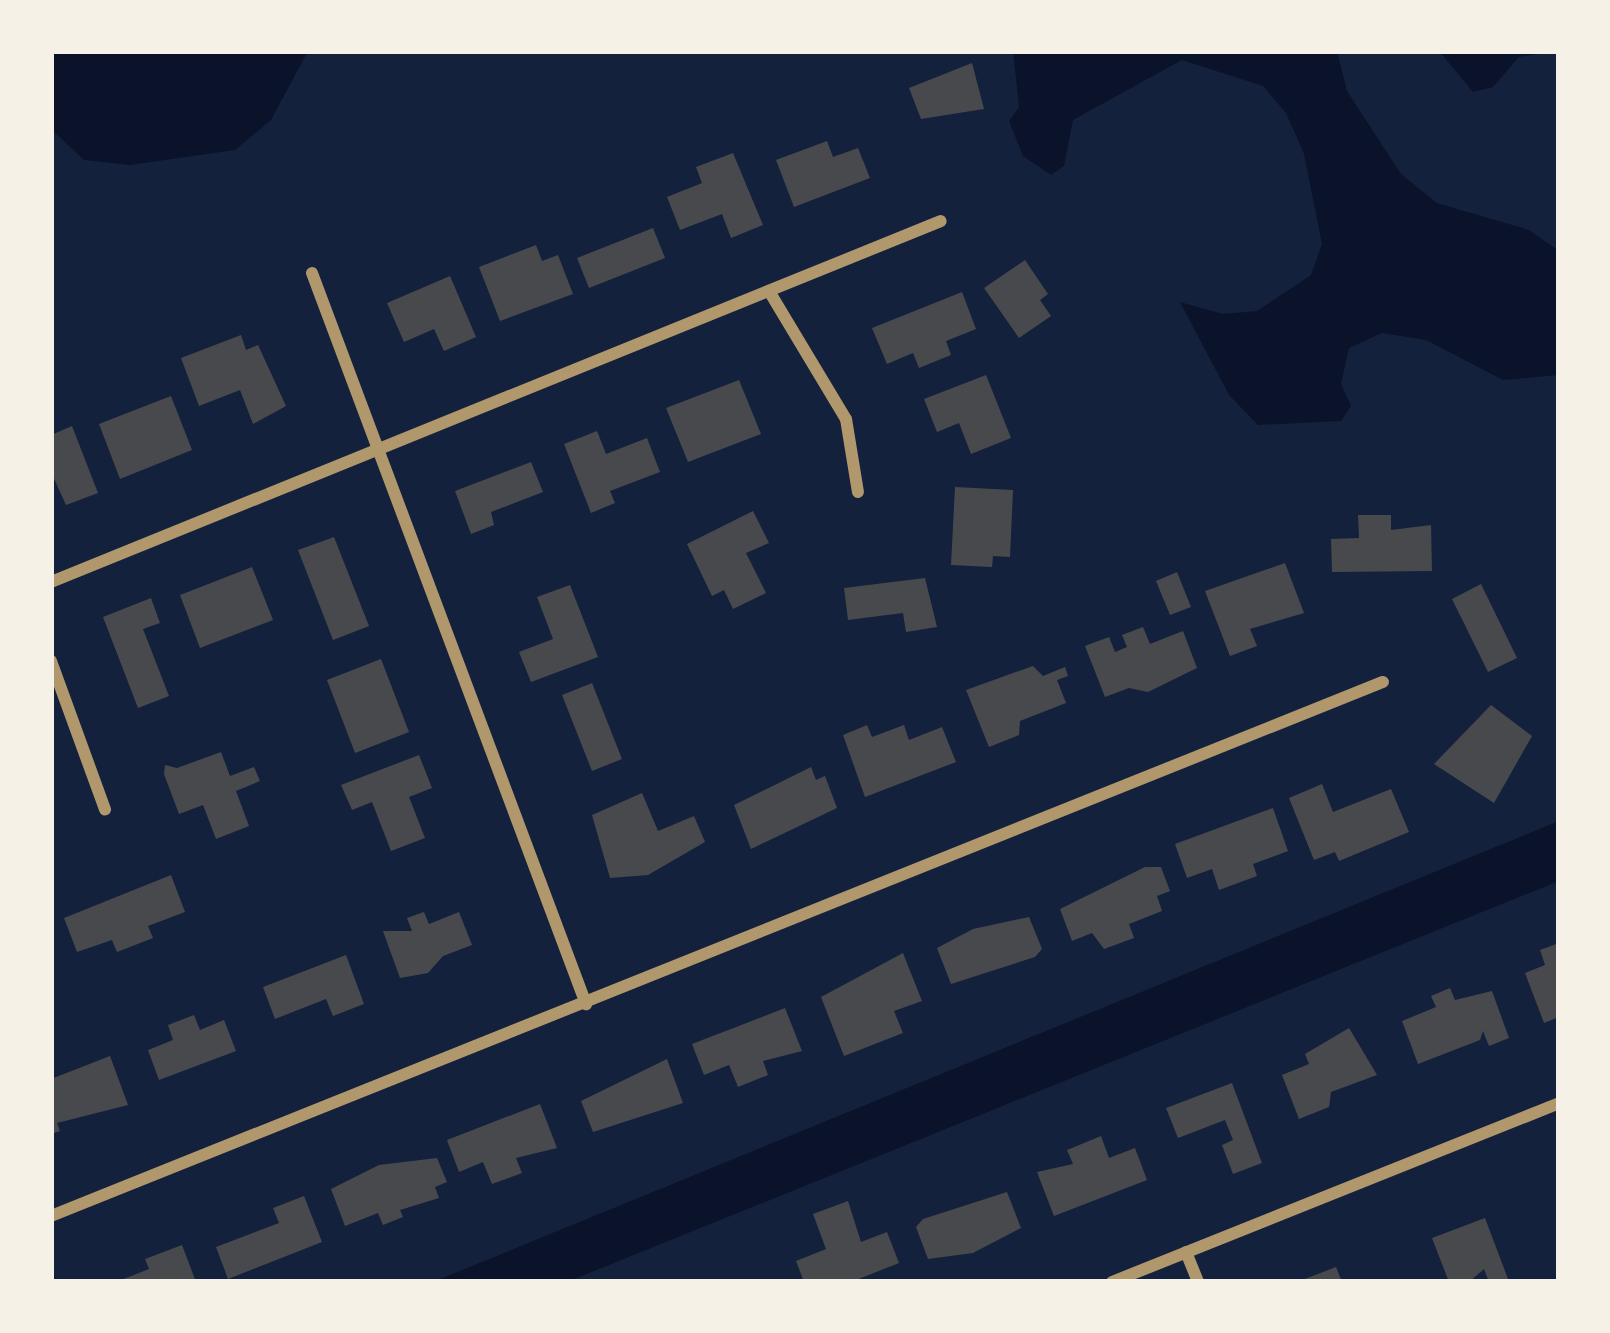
<!DOCTYPE html>
<html>
<head>
<meta charset="utf-8">
<style>
  body { margin:0 }
  #map { position:relative; width:1610px; height:1333px; overflow:hidden; background:#14213d; font-family:"Source Serif 4",serif }
  div>[style] { position:absolute }
  .water>* { inset:0; background:#0b132b }
  .building>* { inset:0; background:#48494c }
  .minor>* { height:12px; margin:-6px; padding:0 6px; transform-origin:6px; border-radius:6px; background:#b1986c }
  span { translate:-50% -50%; white-space:nowrap; text-align:center; line-height:1.15; -webkit-text-stroke:9px #f6f1e7; paint-order:stroke }
  .frame { position:absolute; inset:0; border:54px solid #f6f1e7; pointer-events:none }
</style>
</head>
<body>
<div id="map">
  <div class="water">
    <div style="clip-path:polygon(51px 51px,308px 51px,271px 120px,235px 150px,130px 165px,84px 160px,51px 129px)"></div>
    <div style="clip-path:polygon(1013px 51px,1337px 51px,1347px 91px,1401px 174px,1437px 203px,1529px 230px,1559px 251px,1559px 375px,1503px 380px,1426px 340px,1382px 333px,1349px 348px,1341px 384px,1351px 406px,1341px 421px,1258px 425px,1229px 395px,1180px 302px,1223px 314px,1257px 311px,1311px 275px,1322px 244px,1304px 154px,1286px 113px,1263px 86px,1182px 60px,1073px 120px,1064px 166px,1051px 175px,1023px 156px,1009px 121px,1019px 107px)"></div>
    <div style="clip-path:polygon(1439px 51px,1555px 51px,1519px 57px,1493px 87px,1473px 92px)"></div>
    <div style="clip-path:polygon(1559px 821px,1559px 881px,567px 1282px,433px 1282px)"></div>
  </div>
  <div class="building">
    <div style="clip-path:polygon(972px 63px,984px 109px,921px 119px,909px 88px)"></div>
    <div style="clip-path:polygon(827px 141px,833px 157px,858px 148px,870px 178px,794px 207px,776px 160px)"></div>
    <div style="clip-path:polygon(733px 153px,763px 225px,731px 238px,722px 214px,680px 230px,667px 197px,702px 183px,696px 167px)"></div>
    <div style="clip-path:polygon(653px 228px,665px 258px,589px 288px,577px 258px)"></div>
    <div style="clip-path:polygon(536px 245px,542px 261px,558px 255px,573px 294px,500px 321px,479px 267px)"></div>
    <div style="clip-path:polygon(1025px 260px,1048px 294px,1040px 300px,1051px 316px,1019px 338px,984px 288px)"></div>
    <div style="clip-path:polygon(450px 276px,476px 337px,444px 351px,434px 329px,404px 342px,387px 303px)"></div>
    <div style="clip-path:polygon(962px 292px,976px 329px,946px 341px,951px 355px,919px 368px,913px 353px,887px 364px,872px 328px)"></div>
    <div style="clip-path:polygon(241px 335px,246px 350px,258px 345px,286px 406px,253px 424px,240px 390px,199px 406px,181px 358px)"></div>
    <div style="clip-path:polygon(986px 375px,1011px 438px,971px 454px,959px 423px,937px 432px,924px 399px)"></div>
    <div style="clip-path:polygon(739px 380px,761px 434px,688px 462px,666px 408px)"></div>
    <div style="clip-path:polygon(171px 396px,192px 450px,120px 479px,99px 424px)"></div>
    <div style="clip-path:polygon(72px 426px,98px 493px,66px 505px,51px 472px,51px 435px)"></div>
    <div style="clip-path:polygon(597px 431px,606px 454px,647px 438px,660px 472px,610px 491px,615px 503px,591px 513px,564px 444px)"></div>
    <div style="clip-path:polygon(531px 462px,543px 492px,491px 512px,494px 525px,471px 534px,455px 491px)"></div>
    <div style="clip-path:polygon(955px 487px,1013px 490px,1010px 557px,993px 556px,992px 567px,951px 565px)"></div>
    <div style="clip-path:polygon(753px 511px,769px 543px,746px 553px,766px 593px,733px 609px,724px 590px,712px 596px,687px 544px)"></div>
    <div style="clip-path:polygon(1358px 515px,1391px 515px,1391px 530px,1431px 525px,1432px 571px,1332px 572px,1331px 539px,1359px 538px)"></div>
    <div style="clip-path:polygon(334px 537px,369px 626px,333px 640px,298px 550px)"></div>
    <div style="clip-path:polygon(1285px 563px,1304px 613px,1250px 629px,1257px 646px,1230px 656px,1205px 591px)"></div>
    <div style="clip-path:polygon(252px 567px,273px 620px,200px 648px,180px 595px)"></div>
    <div style="clip-path:polygon(1177px 572px,1191px 607px,1170px 615px,1156px 581px)"></div>
    <div style="clip-path:polygon(925px 578px,937px 627px,906px 632px,903px 613px,848px 620px,844px 588px)"></div>
    <div style="clip-path:polygon(1481px 584px,1517px 658px,1488px 672px,1452px 599px)"></div>
    <div style="clip-path:polygon(570px 585px,598px 657px,531px 682px,519px 652px,553px 639px,537px 597px)"></div>
    <div style="clip-path:polygon(151px 598px,160px 623px,143px 629px,169px 696px,138px 708px,103px 617px)"></div>
    <div style="clip-path:polygon(1143px 627px,1150px 644px,1183px 631px,1197px 668px,1148px 692px,1129px 688px,1105px 697px,1085px 646px,1109px 637px,1115px 652px,1127px 647px,1122px 635px)"></div>
    <div style="clip-path:polygon(381px 659px,409px 732px,355px 753px,327px 680px)"></div>
    <div style="clip-path:polygon(1033px 666px,1043px 676px,1065px 667px,1068px 676px,1057px 680px,1066px 703px,1020px 721px,1019px 735px,989px 747px,966px 690px)"></div>
    <div style="clip-path:polygon(592px 683px,622px 759px,592px 771px,562px 695px)"></div>
    <div style="clip-path:polygon(1491px 705px,1532px 736px,1494px 803px,1434px 764px)"></div>
    <div style="clip-path:polygon(867px 725px,872px 737px,904px 725px,909px 740px,942px 727px,956px 762px,865px 797px,843px 735px)"></div>
    <div style="clip-path:polygon(221px 752px,230px 776px,254px 767px,260px 781px,236px 791px,249px 826px,216px 839px,203px 805px,179px 814px,164px 774px,165px 765px,177px 768px)"></div>
    <div style="clip-path:polygon(419px 755px,432px 788px,409px 797px,425px 838px,391px 851px,372px 802px,352px 810px,341px 785px)"></div>
    <div style="clip-path:polygon(811px 767px,816px 780px,825px 776px,837px 808px,751px 849px,734px 805px)"></div>
    <div style="clip-path:polygon(1322px 784px,1333px 812px,1391px 789px,1409px 832px,1339px 861px,1335px 852px,1314px 860px,1289px 798px)"></div>
    <div style="clip-path:polygon(642px 793px,658px 831px,694px 816px,705px 842px,648px 875px,610px 878px,592px 815px)"></div>
    <div style="clip-path:polygon(1273px 808px,1288px 851px,1253px 864px,1257px 876px,1219px 890px,1212px 869px,1187px 878px,1175px 844px)"></div>
    <div style="clip-path:polygon(1145px 867px,1161px 867px,1170px 891px,1157px 896px,1162px 911px,1129px 924px,1134px 938px,1104px 949px,1092px 933px,1072px 941px,1060px 909px)"></div>
    <div style="clip-path:polygon(171px 875px,185px 912px,148px 926px,153px 938px,117px 952px,112px 940px,77px 952px,64px 918px)"></div>
    <div style="clip-path:polygon(424px 912px,429px 924px,459px 912px,472px 945px,443px 956px,428px 973px,400px 978px,383px 931px,412px 931px,407px 918px)"></div>
    <div style="clip-path:polygon(1029px 917px,1042px 949px,1035px 957px,951px 984px,937px 948px,973px 929px)"></div>
    <div style="clip-path:polygon(1559px 943px,1559px 1017px,1544px 1023px,1525px 973px,1545px 965px,1540px 950px)"></div>
    <div style="clip-path:polygon(903px 953px,922px 1001px,894px 1011px,903px 1033px,844px 1056px,821px 997px)"></div>
    <div style="clip-path:polygon(346px 955px,364px 1004px,333px 1016px,326px 999px,275px 1019px,263px 987px)"></div>
    <div style="clip-path:polygon(1450px 988px,1455px 1000px,1492px 991px,1509px 1038px,1489px 1046px,1483px 1031px,1480px 1040px,1418px 1064px,1402px 1021px,1436px 1007px,1431px 996px)"></div>
    <div style="clip-path:polygon(785px 1008px,802px 1051px,763px 1061px,768px 1075px,738px 1087px,729px 1065px,704px 1075px,692px 1044px)"></div>
    <div style="clip-path:polygon(194px 1015px,200px 1030px,224px 1020px,236px 1051px,159px 1080px,148px 1050px,173px 1040px,168px 1025px)"></div>
    <div style="clip-path:polygon(1349px 1028px,1377px 1075px,1331px 1092px,1329px 1107px,1299px 1119px,1282px 1075px,1309px 1064px,1305px 1054px)"></div>
    <div style="clip-path:polygon(110px 1056px,128px 1105px,57px 1123px,60px 1131px,51px 1134px,51px 1079px)"></div>
    <div style="clip-path:polygon(667px 1059px,683px 1103px,593px 1132px,581px 1101px)"></div>
    <div style="clip-path:polygon(1232px 1083px,1262px 1163px,1233px 1174px,1222px 1145px,1233px 1140px,1225px 1120px,1178px 1138px,1166px 1108px)"></div>
    <div style="clip-path:polygon(540px 1104px,557px 1148px,516px 1158px,522px 1173px,492px 1184px,483px 1162px,459px 1172px,447px 1140px)"></div>
    <div style="clip-path:polygon(1101px 1136px,1109px 1158px,1135px 1148px,1147px 1180px,1054px 1216px,1037px 1172px,1073px 1164px,1067px 1150px)"></div>
    <div style="clip-path:polygon(437px 1158px,447px 1182px,435px 1187px,439px 1198px,400px 1210px,403px 1217px,383px 1225px,378px 1213px,345px 1226px,331px 1189px,379px 1165px)"></div>
    <div style="clip-path:polygon(1007px 1192px,1021px 1228px,973px 1253px,928px 1259px,916px 1227px,923px 1219px)"></div>
    <div style="clip-path:polygon(304px 1196px,322px 1242px,228px 1279px,216px 1247px,279px 1223px,273px 1208px)"></div>
    <div style="clip-path:polygon(848px 1201px,861px 1242px,887px 1232px,899px 1263px,851px 1282px,804px 1282px,796px 1261px,826px 1249px,813px 1214px)"></div>
    <div style="clip-path:polygon(1485px 1218px,1508px 1279px,1489px 1282px,1484px 1269px,1469px 1282px,1449px 1282px,1432px 1238px)"></div>
    <div style="clip-path:polygon(182px 1245px,196px 1282px,116px 1282px,149px 1269px,145px 1259px)"></div>
    <div style="clip-path:polygon(1336px 1267px,1342px 1282px,1297px 1282px)"></div>
  </div>
  <div class="minor">
    <div style="left:312px;top:273px;width:781px;rotate:69.45deg"></div>
    <div style="left:769px;top:291px;width:149px;rotate:59deg"></div>
    <div style="left:846px;top:419px;width:74px;rotate:80.7deg"></div>
    <div style="left:51px;top:582px;width:960px;rotate:-22.08deg"></div>
    <div style="left:51px;top:661px;width:158px;rotate:70deg"></div>
    <div style="left:51px;top:1216px;width:1435px;rotate:-21.85deg"></div>
    <div style="left:1186px;top:1252px;width:32px;rotate:68deg"></div>
    <div style="left:1112px;top:1282px;width:482px;rotate:-21.8deg"></div>
  </div>
  <div class="frame"></div>
</div>
</body>
</html>
